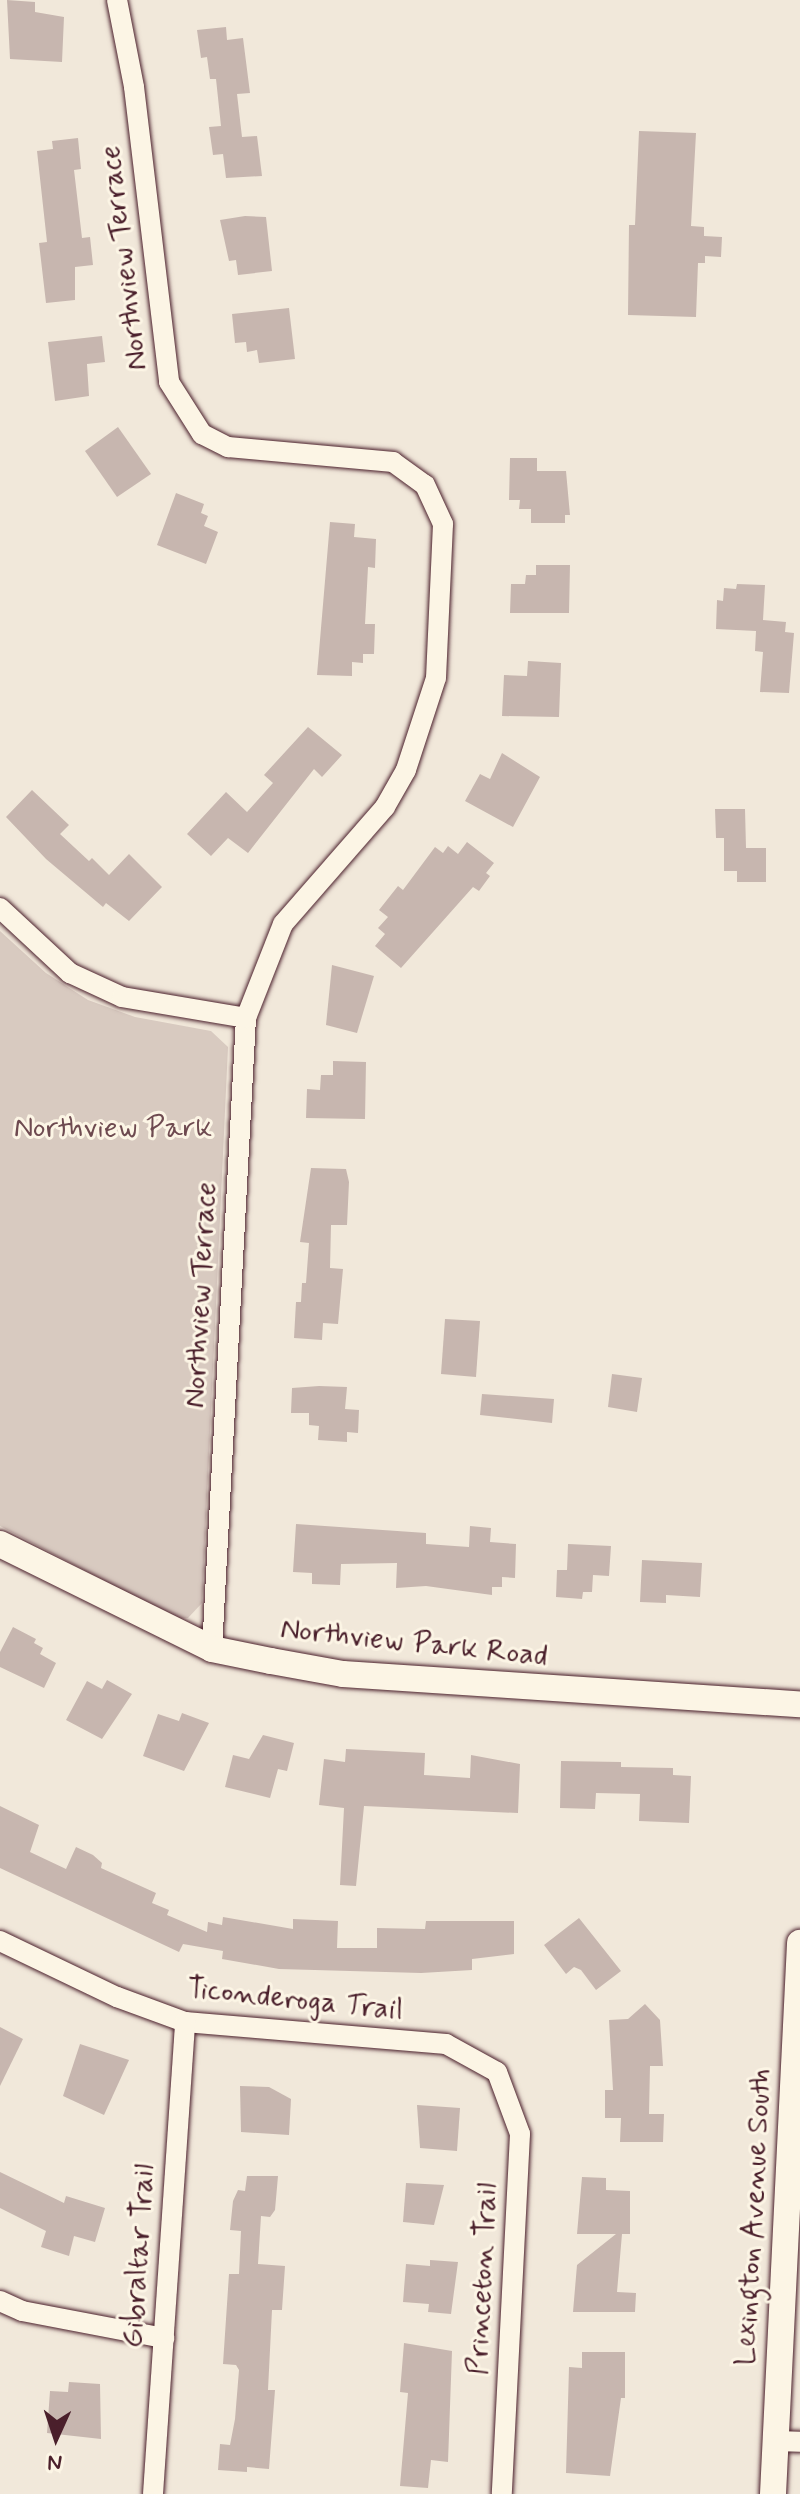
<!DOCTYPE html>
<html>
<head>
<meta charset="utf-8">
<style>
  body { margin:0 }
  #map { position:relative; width:800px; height:2494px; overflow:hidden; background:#f1e8da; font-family:Mynerve,sans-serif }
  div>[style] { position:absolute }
  .green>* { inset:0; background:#d8cac0 }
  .building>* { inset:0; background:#c7b6af }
  .roads { filter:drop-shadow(0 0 2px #4a1f2b) drop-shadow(0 0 2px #4a1f2b) }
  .minor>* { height:20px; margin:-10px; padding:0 10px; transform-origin:10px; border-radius:10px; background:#fcf5e5 }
  .tertiary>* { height:26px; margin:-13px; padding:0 13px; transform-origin:13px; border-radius:13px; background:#fcf5e5 }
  span { translate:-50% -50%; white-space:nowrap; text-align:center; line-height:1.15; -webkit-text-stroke:6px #fcf5e5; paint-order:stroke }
  .street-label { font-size:30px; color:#4a1f2b }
  .park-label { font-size:30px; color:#6e4a50 }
  .north { position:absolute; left:16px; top:2398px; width:80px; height:80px; -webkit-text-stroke:6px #fcf5e5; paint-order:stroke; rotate:183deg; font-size:22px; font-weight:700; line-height:32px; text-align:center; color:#4a1f2b }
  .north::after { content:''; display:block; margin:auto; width:28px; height:36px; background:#4a1f2b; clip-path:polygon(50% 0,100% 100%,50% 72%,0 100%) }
</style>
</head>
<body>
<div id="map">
  <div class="green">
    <div style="clip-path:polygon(0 931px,46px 973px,88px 1000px,135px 1017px,211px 1031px,228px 1047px,202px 1603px,188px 1618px,178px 1619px,0 1526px)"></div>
  </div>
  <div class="building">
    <div style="clip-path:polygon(7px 0,35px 2px,35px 12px,64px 17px,62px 62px,10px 59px)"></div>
    <div style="clip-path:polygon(226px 27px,227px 40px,243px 38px,250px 93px,237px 94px,242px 137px,257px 136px,262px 176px,226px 178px,223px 154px,213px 155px,209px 127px,221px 126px,216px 79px,210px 79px,207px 57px,201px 58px,197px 30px)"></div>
    <div style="clip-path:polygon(639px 131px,696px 133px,691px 226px,704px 227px,704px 236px,722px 237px,721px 257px,705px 256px,705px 263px,698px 263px,696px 317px,628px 315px,629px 225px,635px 225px)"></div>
    <div style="clip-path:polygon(78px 138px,81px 169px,74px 170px,82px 238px,90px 237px,93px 265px,75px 267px,75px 300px,46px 303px,39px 243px,47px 242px,37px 151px,53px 149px,52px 141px)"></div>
    <div style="clip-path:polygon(245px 216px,266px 217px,272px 271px,238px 275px,236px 260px,229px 261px,220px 220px)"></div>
    <div style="clip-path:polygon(289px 308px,295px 359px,259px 363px,257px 350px,247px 352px,246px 342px,235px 343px,232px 314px)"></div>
    <div style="clip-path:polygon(102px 336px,105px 362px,87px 364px,89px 396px,55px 401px,48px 342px)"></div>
    <div style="clip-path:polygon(118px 427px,151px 474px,117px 497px,85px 451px)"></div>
    <div style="clip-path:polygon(510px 458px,537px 458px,537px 471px,566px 471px,570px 515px,565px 515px,565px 523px,531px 523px,531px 509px,519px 509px,520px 500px,509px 500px)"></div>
    <div style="clip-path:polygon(176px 493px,204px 504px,201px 513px,208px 516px,204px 526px,218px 532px,206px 564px,157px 545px)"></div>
    <div style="clip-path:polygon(330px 522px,355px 524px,354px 537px,376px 539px,375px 568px,368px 567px,365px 624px,375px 624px,374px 654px,363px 654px,363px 663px,352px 662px,352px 676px,317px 675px)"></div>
    <div style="clip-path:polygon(536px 565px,570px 565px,569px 613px,510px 613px,511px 584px,525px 584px,526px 575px,536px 575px)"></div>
    <div style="clip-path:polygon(737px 584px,765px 585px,763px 620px,786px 622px,785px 632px,794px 633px,789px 693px,760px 692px,763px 652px,755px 651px,756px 631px,716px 629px,717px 600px,723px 601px,724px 588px,736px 589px)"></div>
    <div style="clip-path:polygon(528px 661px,561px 663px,559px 717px,502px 716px,504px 675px,527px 676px)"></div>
    <div style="clip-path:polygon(308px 727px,342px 755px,322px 777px,314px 769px,248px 853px,228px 838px,211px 856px,187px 834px,226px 792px,247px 812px,273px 783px,264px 775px)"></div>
    <div style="clip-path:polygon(502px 753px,540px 777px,513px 827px,465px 801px,480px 774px,490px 779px)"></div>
    <div style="clip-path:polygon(32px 790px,69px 825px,60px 834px,89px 861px,92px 858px,109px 875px,129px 854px,162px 887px,129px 921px,106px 903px,103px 907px,46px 859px,6px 817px)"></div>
    <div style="clip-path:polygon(715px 809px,745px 809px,746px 848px,766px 848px,766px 882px,737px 882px,737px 871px,724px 871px,724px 838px,716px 838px)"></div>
    <div style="clip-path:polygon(467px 842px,494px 863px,486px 873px,490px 876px,479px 891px,473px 887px,401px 968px,375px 946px,385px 934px,378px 928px,388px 917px,379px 910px,398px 886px,403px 890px,435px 847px,443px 853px,448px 846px,458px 854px)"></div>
    <div style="clip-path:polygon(332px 965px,374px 976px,357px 1033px,326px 1025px)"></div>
    <div style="clip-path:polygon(333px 1061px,366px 1062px,365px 1119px,306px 1118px,307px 1089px,320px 1090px,321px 1075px,333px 1075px)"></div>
    <div style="clip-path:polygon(311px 1168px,346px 1169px,349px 1182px,347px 1225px,331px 1225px,330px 1268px,343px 1269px,338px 1324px,323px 1323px,322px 1340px,294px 1338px,296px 1302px,301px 1302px,302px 1283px,306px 1283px,309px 1243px,300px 1242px)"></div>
    <div style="clip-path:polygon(445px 1319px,480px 1321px,476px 1377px,441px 1374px)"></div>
    <div style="clip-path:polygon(612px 1374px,642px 1378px,637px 1412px,608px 1407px)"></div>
    <div style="clip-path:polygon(319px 1386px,347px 1387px,345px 1409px,359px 1410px,358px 1433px,347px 1432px,347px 1442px,318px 1440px,319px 1426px,309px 1425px,309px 1413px,291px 1413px,292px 1388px)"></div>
    <div style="clip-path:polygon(482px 1394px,554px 1399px,552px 1423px,480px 1415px)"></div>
    <div style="clip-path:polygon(296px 1524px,426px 1533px,426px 1544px,469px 1547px,470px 1526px,491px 1528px,490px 1542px,516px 1544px,515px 1578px,502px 1577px,502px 1587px,492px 1587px,492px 1595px,426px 1586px,396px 1588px,397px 1563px,341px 1564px,340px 1585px,312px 1584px,312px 1573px,293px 1572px)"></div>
    <div style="clip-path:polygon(568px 1544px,611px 1546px,609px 1576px,593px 1575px,592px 1592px,583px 1592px,582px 1599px,556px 1597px,557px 1570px,567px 1570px)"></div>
    <div style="clip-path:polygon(642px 1560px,702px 1563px,700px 1597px,666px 1595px,666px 1603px,640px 1602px)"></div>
    <div style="clip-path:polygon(13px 1627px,36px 1639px,34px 1643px,43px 1648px,40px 1654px,56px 1663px,44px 1688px,0 1667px,0 1652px)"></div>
    <div style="clip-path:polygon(107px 1680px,132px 1694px,102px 1739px,66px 1720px,87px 1681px,102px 1689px)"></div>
    <div style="clip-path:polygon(182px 1713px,209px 1723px,184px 1771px,143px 1756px,158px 1714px,179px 1721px)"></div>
    <div style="clip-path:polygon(263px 1735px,294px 1743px,287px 1771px,278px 1769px,270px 1798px,225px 1787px,233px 1755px,249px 1759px)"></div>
    <div style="clip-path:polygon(346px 1749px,425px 1753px,424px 1775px,470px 1778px,471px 1755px,520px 1764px,518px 1813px,364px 1806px,356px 1886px,340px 1885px,344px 1808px,319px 1805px,324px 1759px,345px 1762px)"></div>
    <div style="clip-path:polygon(561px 1761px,621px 1762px,621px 1767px,673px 1768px,673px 1775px,691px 1776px,689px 1823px,639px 1821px,640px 1794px,596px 1793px,595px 1809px,560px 1808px)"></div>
    <div style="clip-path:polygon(0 1806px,39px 1825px,30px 1852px,66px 1869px,76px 1847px,93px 1855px,102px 1863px,101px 1868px,156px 1893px,152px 1903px,169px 1910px,167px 1915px,207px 1932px,208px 1922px,222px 1925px,223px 1917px,293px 1929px,293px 1919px,338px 1921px,337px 1948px,377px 1948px,377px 1928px,425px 1929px,426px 1921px,514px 1921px,514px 1954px,472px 1959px,472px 1970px,421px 1973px,279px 1969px,222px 1959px,223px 1951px,183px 1944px,179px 1952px,0 1868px)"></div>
    <div style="clip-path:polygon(579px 1918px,621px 1971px,596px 1990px,581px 1970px,574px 1967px,566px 1974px,544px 1945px)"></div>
    <div style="clip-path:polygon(645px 2004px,660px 2020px,663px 2066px,650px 2066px,649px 2114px,664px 2114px,663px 2142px,620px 2142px,621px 2118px,605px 2118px,605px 2090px,613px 2090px,609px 2020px,628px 2019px)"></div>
    <div style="clip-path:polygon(0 2027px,23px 2039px,0 2086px)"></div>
    <div style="clip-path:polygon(80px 2044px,129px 2060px,104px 2115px,63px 2096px)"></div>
    <div style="clip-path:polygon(240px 2086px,269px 2087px,291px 2099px,289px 2135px,241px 2132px)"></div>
    <div style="clip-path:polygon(417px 2105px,460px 2108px,457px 2151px,420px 2148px)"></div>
    <div style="clip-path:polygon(0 2172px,64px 2203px,66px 2196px,105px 2208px,95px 2242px,74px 2236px,69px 2256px,41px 2247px,46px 2231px,0 2208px)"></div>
    <div style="clip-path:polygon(247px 2176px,278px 2176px,275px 2210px,270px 2217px,261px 2216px,258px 2264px,285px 2266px,282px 2310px,272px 2310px,268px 2390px,275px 2390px,269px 2469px,247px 2467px,247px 2472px,218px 2470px,220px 2444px,230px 2445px,235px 2419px,239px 2370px,236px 2365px,223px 2364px,229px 2274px,239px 2274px,241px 2231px,230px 2230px,233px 2201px,238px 2190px,245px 2191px)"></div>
    <div style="clip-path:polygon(582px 2177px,606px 2178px,606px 2190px,630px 2191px,630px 2234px,622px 2234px,617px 2292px,636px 2293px,635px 2312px,573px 2312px,577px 2265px,616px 2234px,577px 2234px)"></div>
    <div style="clip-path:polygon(406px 2183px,444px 2185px,434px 2225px,403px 2222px)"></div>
    <div style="clip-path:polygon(430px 2260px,458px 2262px,451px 2314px,428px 2312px,429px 2304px,403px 2302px,406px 2264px,430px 2266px)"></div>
    <div style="clip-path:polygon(404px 2343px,452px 2351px,448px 2462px,431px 2460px,428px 2488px,400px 2486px,408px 2393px,400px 2392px)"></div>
    <div style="clip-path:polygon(582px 2352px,625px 2352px,625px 2398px,621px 2398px,610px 2476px,566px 2473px,569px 2367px,582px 2368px)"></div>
    <div style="clip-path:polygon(69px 2382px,100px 2384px,101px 2439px,47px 2433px,50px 2391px,68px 2392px)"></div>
  </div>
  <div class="roads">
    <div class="minor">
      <div style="left:117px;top:0;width:89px;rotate:78.9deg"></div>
      <div style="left:134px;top:87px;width:297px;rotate:83.2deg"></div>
      <div style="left:169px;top:382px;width:62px;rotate:57.6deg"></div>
      <div style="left:202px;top:434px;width:29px;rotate:27deg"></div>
      <div style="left:228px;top:447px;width:166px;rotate:5.2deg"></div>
      <div style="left:393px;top:462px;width:39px;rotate:36deg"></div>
      <div style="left:425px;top:485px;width:43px;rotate:65.2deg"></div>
      <div style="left:443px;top:524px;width:154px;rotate:92.6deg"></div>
      <div style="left:436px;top:678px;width:97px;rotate:108.1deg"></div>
      <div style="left:406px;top:770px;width:43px;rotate:119.6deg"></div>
      <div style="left:385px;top:807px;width:155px;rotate:131.1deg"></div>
      <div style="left:283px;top:924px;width:101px;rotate:111.5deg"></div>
      <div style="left:246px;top:1018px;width:632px;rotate:93.08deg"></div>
      <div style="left:0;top:908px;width:96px;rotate:42.9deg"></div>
      <div style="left:70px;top:973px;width:57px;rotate:24.8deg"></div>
      <div style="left:122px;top:997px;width:126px;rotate:9.6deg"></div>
      <div style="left:0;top:1941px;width:130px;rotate:25.6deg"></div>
      <div style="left:117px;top:1997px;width:72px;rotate:20.2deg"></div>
      <div style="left:185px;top:2022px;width:262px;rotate:4.8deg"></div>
      <div style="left:446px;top:2044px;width:58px;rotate:28.8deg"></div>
      <div style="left:497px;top:2072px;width:66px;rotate:69.6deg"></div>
      <div style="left:520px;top:2134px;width:360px;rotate:92.9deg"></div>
      <div style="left:0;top:2301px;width:24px;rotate:24deg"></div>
      <div style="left:22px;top:2311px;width:145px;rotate:10.8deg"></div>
      <div style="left:776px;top:2441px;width:24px;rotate:2deg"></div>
      <div style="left:153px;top:2494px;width:473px;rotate:-86.1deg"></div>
    </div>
    <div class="tertiary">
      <div style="left:0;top:1544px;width:237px;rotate:26.3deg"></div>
      <div style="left:212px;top:1649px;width:60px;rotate:11.5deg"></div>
      <div style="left:271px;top:1661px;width:73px;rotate:10.2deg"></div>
      <div style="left:343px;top:1674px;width:458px;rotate:3.8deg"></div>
      <div style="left:773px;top:2494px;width:552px;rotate:-87.19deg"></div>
    </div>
  </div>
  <div class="street-label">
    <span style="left:124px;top:258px;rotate:-97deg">Northview Terrace</span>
    <span style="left:201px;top:1295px;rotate:-87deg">Northview Terrace</span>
    <span style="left:414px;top:1643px;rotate:6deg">Northview Park Road</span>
    <span style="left:295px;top:2000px;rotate:6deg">Ticonderoga Trail</span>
    <span style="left:754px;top:2217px;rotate:-87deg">Lexington Avenue South</span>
    <span style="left:139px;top:2256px;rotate:-86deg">Gibraltar Trail</span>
    <span style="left:483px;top:2279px;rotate:-87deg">Princeton Trail</span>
  </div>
  <div class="park-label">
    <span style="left:113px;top:1128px">Northview Park</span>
  </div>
  <div class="north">N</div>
</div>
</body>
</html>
